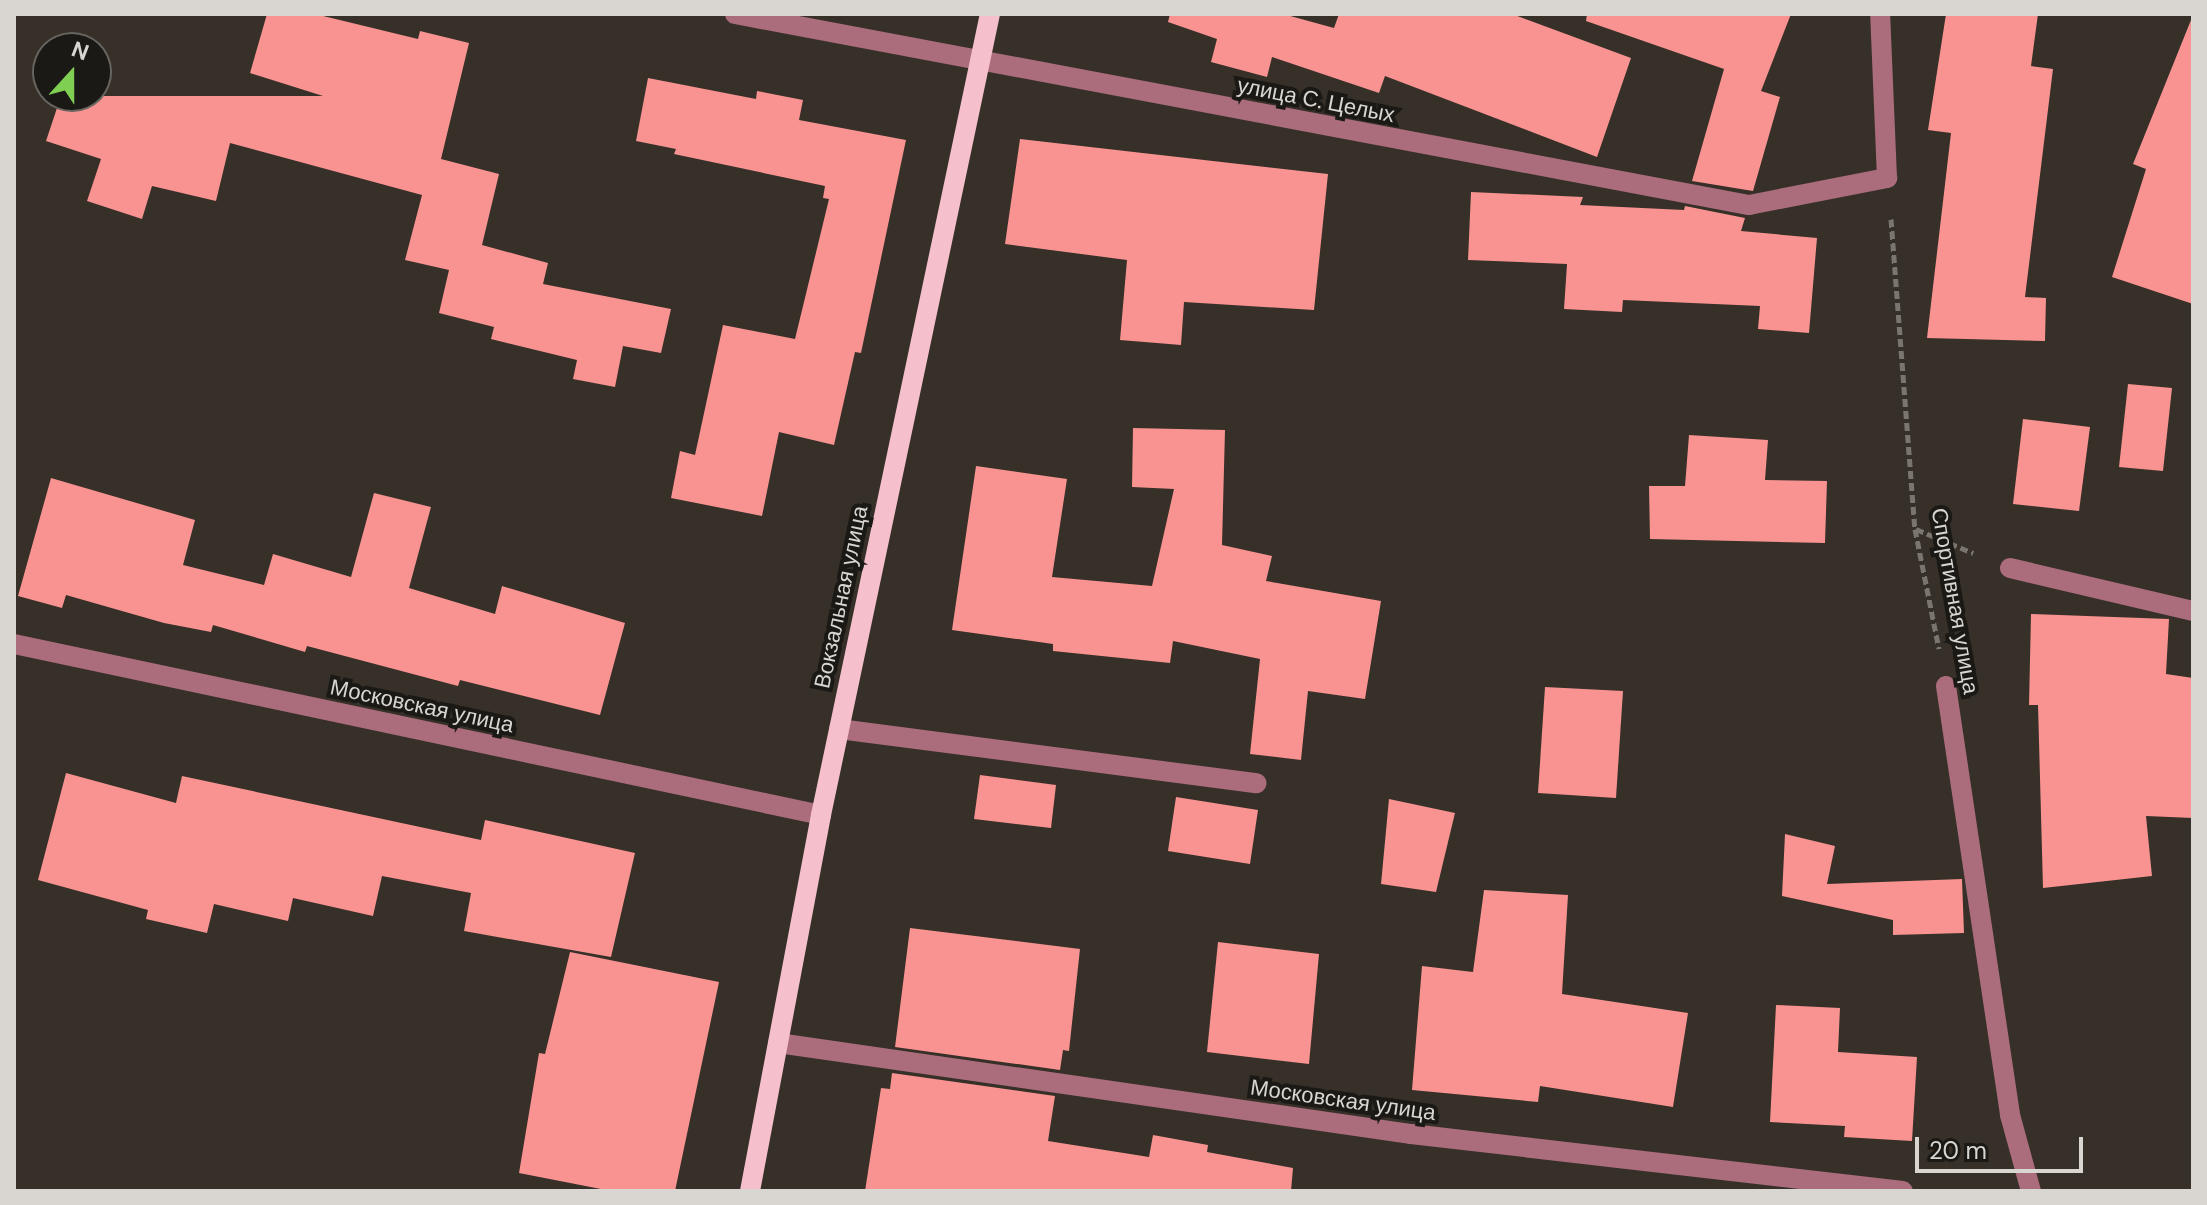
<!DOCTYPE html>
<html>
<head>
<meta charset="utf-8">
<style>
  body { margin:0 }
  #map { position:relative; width:2207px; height:1205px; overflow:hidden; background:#363028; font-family:"DM Sans",sans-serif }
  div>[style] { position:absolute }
  .building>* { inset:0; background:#f89391 }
  .path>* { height:5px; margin-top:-2.5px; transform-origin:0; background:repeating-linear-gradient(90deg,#7a766f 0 8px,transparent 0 12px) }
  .minor>* { height:20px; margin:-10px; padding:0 10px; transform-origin:10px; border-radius:10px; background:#ab6c7b }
  .major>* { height:20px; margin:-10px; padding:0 10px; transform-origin:10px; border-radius:10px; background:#f5c0cc }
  span { translate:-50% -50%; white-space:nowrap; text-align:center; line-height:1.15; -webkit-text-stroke:8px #1b1915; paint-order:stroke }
  .street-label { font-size:22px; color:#d9d6d1 }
  .frame { position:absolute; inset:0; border:16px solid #d9d6d1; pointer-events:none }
  .north { position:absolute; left:32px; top:32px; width:80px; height:80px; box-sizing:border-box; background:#1b1915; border:2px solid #676560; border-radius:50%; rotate:21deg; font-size:22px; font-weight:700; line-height:32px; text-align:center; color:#d9d6d1 }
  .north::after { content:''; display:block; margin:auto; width:28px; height:36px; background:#7fd052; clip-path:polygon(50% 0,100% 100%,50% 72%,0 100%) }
  .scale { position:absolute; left:1915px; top:1137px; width:168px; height:36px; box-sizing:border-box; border:4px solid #d9d6d1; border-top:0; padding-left:10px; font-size:24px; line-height:28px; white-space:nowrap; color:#d9d6d1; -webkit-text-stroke:6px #1b1915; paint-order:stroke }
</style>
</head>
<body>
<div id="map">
  <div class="building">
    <div style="clip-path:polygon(267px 14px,315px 14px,418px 39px,420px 31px,469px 43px,441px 159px,499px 174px,482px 245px,548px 263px,543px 284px,671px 309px,661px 353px,623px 346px,615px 387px,573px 379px,577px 360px,491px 339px,494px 327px,439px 313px,449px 270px,405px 260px,422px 195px,230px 143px,216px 201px,152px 186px,142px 219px,87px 201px,101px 159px,46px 141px,61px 96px,323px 96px,250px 73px)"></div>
    <div style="clip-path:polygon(1170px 14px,1283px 14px,1334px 28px,1339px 14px,1512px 14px,1631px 58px,1597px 157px,1385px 76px,1379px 93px,1272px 57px,1267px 77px,1211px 62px,1217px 39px,1168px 22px)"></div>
    <div style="clip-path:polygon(1587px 14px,1791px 14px,1761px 91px,1780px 97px,1753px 191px,1692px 181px,1724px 69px,1586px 21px)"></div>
    <div style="clip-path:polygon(1946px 14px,2038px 14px,2031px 66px,2053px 69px,2025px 297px,2046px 298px,2045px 341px,1927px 338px,1951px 133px,1928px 130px)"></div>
    <div style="clip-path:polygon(2191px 20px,2193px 20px,2193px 304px,2112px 277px,2146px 169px,2133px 164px)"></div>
    <div style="clip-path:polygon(648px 78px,756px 99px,757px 91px,803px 100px,799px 120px,906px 140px,861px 353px,855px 352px,834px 445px,779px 432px,762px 516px,671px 498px,680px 451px,695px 455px,723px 325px,795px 339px,829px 199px,823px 198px,825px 186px,674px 154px,676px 149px,636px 141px)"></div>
    <div style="clip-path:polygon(1020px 139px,1328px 174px,1314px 310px,1184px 302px,1181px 345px,1120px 340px,1127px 260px,1005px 244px)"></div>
    <div style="clip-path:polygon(1471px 192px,1583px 197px,1580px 205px,1684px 210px,1685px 206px,1745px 218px,1741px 231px,1817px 238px,1809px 333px,1758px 329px,1760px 306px,1623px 300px,1622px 312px,1564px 309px,1567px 264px,1468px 260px)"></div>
    <div style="clip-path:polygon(2128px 384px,2172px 388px,2163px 471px,2119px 467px)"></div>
    <div style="clip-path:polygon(2023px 419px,2090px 427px,2079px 511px,2013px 504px)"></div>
    <div style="clip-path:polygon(1133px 428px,1225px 430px,1222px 545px,1272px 556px,1266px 581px,1381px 601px,1365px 699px,1308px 691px,1301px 760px,1250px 754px,1260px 659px,1173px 641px,1170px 663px,1053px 651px,1053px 644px,952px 630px,976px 466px,1067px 479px,1052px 577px,1152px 586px,1174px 489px,1132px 487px)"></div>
    <div style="clip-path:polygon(1689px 435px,1768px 440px,1765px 480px,1827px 481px,1825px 543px,1650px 539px,1649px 486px,1685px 486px)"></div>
    <div style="clip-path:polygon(51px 478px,195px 520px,183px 565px,264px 585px,273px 554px,351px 577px,374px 493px,431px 507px,409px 588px,495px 614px,502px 586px,625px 623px,600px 715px,460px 680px,458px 686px,307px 646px,305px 652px,213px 625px,211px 632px,164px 623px,66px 595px,62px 608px,18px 596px)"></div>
    <div style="clip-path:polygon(2031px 614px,2169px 619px,2166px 674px,2193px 678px,2193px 818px,2146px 816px,2152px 876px,2043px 888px,2038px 705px,2029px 705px)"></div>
    <div style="clip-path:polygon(1545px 687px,1623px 691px,1616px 798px,1538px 793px)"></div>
    <div style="clip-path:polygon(66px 773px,176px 803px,182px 776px,481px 840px,485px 820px,635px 853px,611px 957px,464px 931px,471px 893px,382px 876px,373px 916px,293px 898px,288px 921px,214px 904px,207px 933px,146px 919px,148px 910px,38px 880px)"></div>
    <div style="clip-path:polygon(980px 775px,1056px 785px,1051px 828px,974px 819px)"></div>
    <div style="clip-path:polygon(1176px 797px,1258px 810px,1250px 864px,1168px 851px)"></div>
    <div style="clip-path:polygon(1389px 799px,1455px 813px,1436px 892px,1381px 884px)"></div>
    <div style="clip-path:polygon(1785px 834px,1835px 846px,1827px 884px,1962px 879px,1964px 933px,1893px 935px,1893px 920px,1782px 896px)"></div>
    <div style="clip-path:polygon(1484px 890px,1568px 895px,1562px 994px,1688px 1013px,1673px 1107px,1540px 1086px,1538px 1102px,1412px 1090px,1422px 966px,1473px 972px)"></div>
    <div style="clip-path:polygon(910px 928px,1080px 949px,1069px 1051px,1063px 1050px,1060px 1070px,895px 1047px)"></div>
    <div style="clip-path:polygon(1218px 942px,1319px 954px,1309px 1064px,1207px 1052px)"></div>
    <div style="clip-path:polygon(570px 952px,719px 982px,675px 1191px,611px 1191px,519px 1173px,539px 1053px,545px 1054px)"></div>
    <div style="clip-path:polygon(1776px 1005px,1840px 1008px,1838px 1052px,1917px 1057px,1912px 1141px,1844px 1137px,1845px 1126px,1770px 1122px)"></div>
    <div style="clip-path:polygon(892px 1073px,1055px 1096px,1048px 1141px,1149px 1157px,1153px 1135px,1208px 1145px,1207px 1152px,1293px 1168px,1291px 1191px,865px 1191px,881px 1088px,890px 1089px)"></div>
  </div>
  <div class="path">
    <div style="left:1891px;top:219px;width:311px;rotate:85.6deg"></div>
    <div style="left:1915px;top:529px;width:122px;rotate:78.7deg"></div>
    <div style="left:1916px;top:529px;width:62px;rotate:22.8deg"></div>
  </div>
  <div class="minor">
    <div style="left:735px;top:14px;width:1032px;rotate:10.67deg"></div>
    <div style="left:1749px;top:205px;width:141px;rotate:-11.1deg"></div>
    <div style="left:1887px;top:178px;width:164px;rotate:-92.4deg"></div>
    <div style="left:2010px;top:568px;width:188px;rotate:13.2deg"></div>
    <div style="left:14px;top:644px;width:825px;rotate:11.96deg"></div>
    <div style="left:1946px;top:686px;width:434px;rotate:81.5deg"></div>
    <div style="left:2010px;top:1115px;width:79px;rotate:74.6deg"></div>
    <div style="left:839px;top:729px;width:421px;rotate:7.4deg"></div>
    <div style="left:778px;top:1043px;width:640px;rotate:8.18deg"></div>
    <div style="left:1411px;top:1134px;width:495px;rotate:6.6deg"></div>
  </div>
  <div class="major">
    <div style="left:750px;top:1191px;width:383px;rotate:-79.3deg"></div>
    <div style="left:821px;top:815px;width:819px;rotate:-78.09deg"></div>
  </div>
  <div class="street-label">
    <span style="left:1316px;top:100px;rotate:11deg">улица С. Целых</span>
    <span style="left:841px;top:597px;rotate:-78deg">Вокзальная улица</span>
    <span style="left:1955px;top:601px;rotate:80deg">Спортивная улица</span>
    <span style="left:422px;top:706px;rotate:12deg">Московская улица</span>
    <span style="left:1343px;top:1100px;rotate:8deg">Московская улица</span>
  </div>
  <div class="frame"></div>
  <div class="north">N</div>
  <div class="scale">20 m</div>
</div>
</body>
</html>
